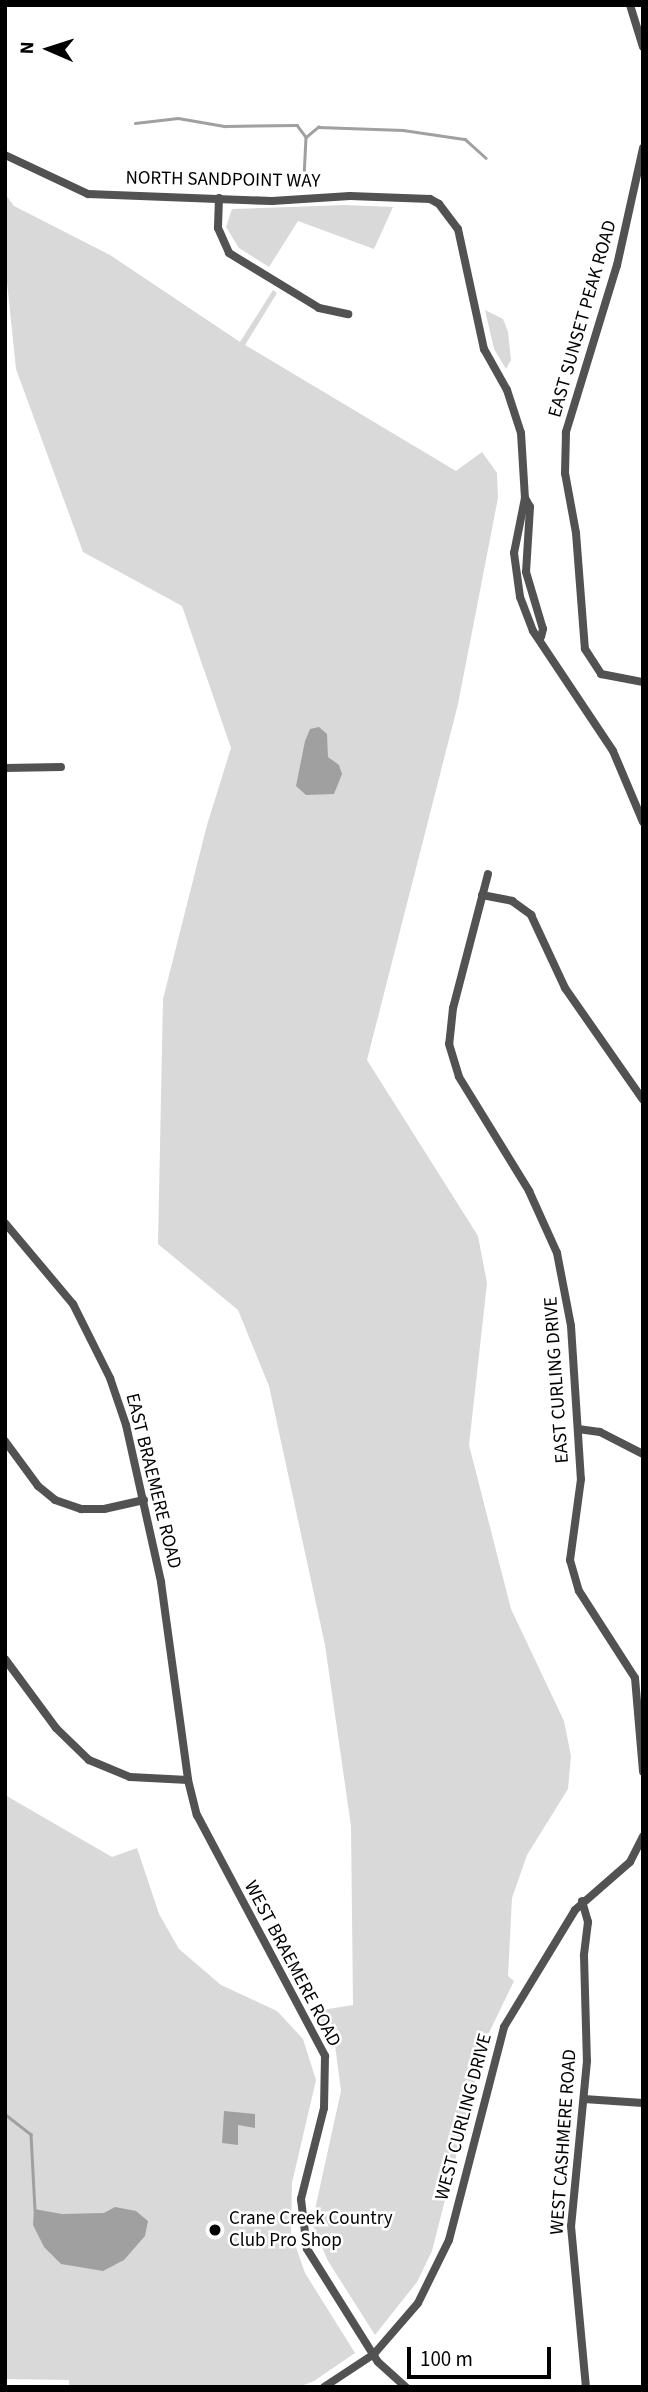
<!DOCTYPE html>
<html>
<head>
<meta charset="utf-8">
<style>
  body { margin:0 }
  #map { position:relative; width:648px; height:2392px; overflow:hidden; background:#fff; font-family:"Source Sans 3",sans-serif }
  div>[style] { position:absolute }
  .green>* { inset:0; background:#d9d9d9 }
  .water>* { inset:0; background:#a0a0a0 }
  .stream>* { height:2.5px; margin:-1.25px; padding:0 1.25px; transform-origin:1.25px; border-radius:1.25px; background:#a0a0a0 }
  .minor>* { height:8px; margin:-4px; padding:0 4px; transform-origin:4px; border-radius:4px; background:#525252 }
  .dots>* { width:19px; height:19px; translate:-50% -50%; box-sizing:border-box; border:4px solid #fff; border-radius:50% }
  span { translate:-50% -50%; white-space:nowrap; text-align:center; line-height:1.15; -webkit-text-stroke:5px #fff; paint-order:stroke }
  .street-label { font-size:19px; color:#000 }
  .poi-label { font-size:19px; color:#000 }
  .left { translate:0 -50%; text-align:left }
  .frame { position:absolute; inset:0; border:7px solid #000; pointer-events:none }
  .north { position:absolute; left:14px; top:14px; width:70px; height:70px; -webkit-text-stroke:5px #fff; paint-order:stroke; rotate:273deg; font-size:19px; font-weight:700; line-height:28px; text-align:center; color:#000 }
  .north::after { content:''; display:block; margin:auto; width:24px; height:32px; background:#000; clip-path:polygon(50% 0,100% 100%,50% 72%,0 100%) }
  .scale { position:absolute; left:407px; top:2347px; width:144px; height:32px; box-sizing:border-box; border:4px solid #000; border-top:0; padding-left:9px; font-size:21px; line-height:24px; white-space:nowrap; color:#000; -webkit-text-stroke:5px #fff; paint-order:stroke }
</style>
</head>
<body>
<div id="map">
  <div class="green">
    <div style="clip-path:polygon(5px 194px,14px 206px,110px 255px,240px 342px,273px 290px,277px 293px,245px 345px,456px 471px,482px 452px,497px 473px,498px 498px,458px 704px,367px 1060px,478px 1236px,487px 1283px,469px 1445px,511px 1609px,564px 1721px,571px 1756px,568px 1789px,527px 1855px,512px 1898px,508px 1976px,514px 1981px,486px 2039px,432px 2251px,417px 2282px,375px 2335px,328px 2261px,312px 2223px,341px 2091px,335px 2045px,316px 2011px,353px 2005px,351px 1826px,325px 1645px,269px 1386px,238px 1310px,158px 1244px,163px 999px,207px 825px,231px 748px,182px 606px,83px 552px,16px 369px,5px 263px)"></div>
    <div style="clip-path:polygon(345px 205px,393px 207px,374px 249px,298px 221px,269px 267px,239px 248px,226px 227px,232px 209px)"></div>
    <div style="clip-path:polygon(485px 310px,503px 319px,508px 332px,511px 360px,506px 369px,494px 349px)"></div>
    <div style="clip-path:polygon(5px 1795px,112px 1857px,137px 1848px,159px 1914px,179px 1949px,221px 1985px,277px 2011px,303px 2039px,316px 2080px,292px 2183px,291px 2233px,305px 2273px,355px 2353px,314px 2381px,299px 2387px,69px 2387px,69px 2380px,5px 2379px)"></div>
  </div>
  <div class="water">
    <div style="clip-path:polygon(319px 727px,327px 734px,328px 757px,339px 765px,342px 774px,334px 794px,306px 795px,296px 786px,305px 741px,310px 729px)"></div>
    <div style="clip-path:polygon(224px 2111px,255px 2114px,255px 2128px,238px 2125px,238px 2145px,222px 2143px)"></div>
    <div style="clip-path:polygon(115px 2207px,136px 2211px,148px 2221px,145px 2236px,124px 2260px,103px 2271px,61px 2264px,44px 2247px,33px 2225px,34px 2209px,62px 2214px,104px 2213px)"></div>
  </div>
  <div class="stream">
    <div style="left:135px;top:123px;width:43px;rotate:-6.6deg"></div>
    <div style="left:178px;top:118px;width:48px;rotate:9.7deg"></div>
    <div style="left:225px;top:126px;width:72px;rotate:-0.8deg"></div>
    <div style="left:297px;top:125px;width:15px;rotate:53deg"></div>
    <div style="left:306px;top:137px;width:41px;rotate:92.8deg"></div>
    <div style="left:306px;top:137px;width:16px;rotate:-40deg"></div>
    <div style="left:318px;top:127px;width:85px;rotate:2deg"></div>
    <div style="left:403px;top:130px;width:63px;rotate:8.3deg"></div>
    <div style="left:465px;top:139px;width:28px;rotate:42deg"></div>
    <div style="left:5px;top:2114px;width:33px;rotate:38deg"></div>
    <div style="left:31px;top:2134px;width:76px;rotate:87deg"></div>
  </div>
  <div class="minor">
    <div style="left:630px;top:5px;width:44px;rotate:72.8deg"></div>
    <div style="left:643px;top:148px;width:120px;rotate:102.5deg"></div>
    <div style="left:617px;top:265px;width:175px;rotate:107deg"></div>
    <div style="left:566px;top:432px;width:41px;rotate:91.4deg"></div>
    <div style="left:565px;top:473px;width:61px;rotate:79.6deg"></div>
    <div style="left:576px;top:533px;width:116px;rotate:85.6deg"></div>
    <div style="left:585px;top:649px;width:30px;rotate:57deg"></div>
    <div style="left:601px;top:674px;width:43px;rotate:10.8deg"></div>
    <div style="left:5px;top:155px;width:92px;rotate:25.2deg"></div>
    <div style="left:88px;top:194px;width:184px;rotate:2.2deg"></div>
    <div style="left:272px;top:201px;width:78px;rotate:-3.7deg"></div>
    <div style="left:350px;top:196px;width:80px;rotate:2.1deg"></div>
    <div style="left:430px;top:199px;width:10px;rotate:29deg"></div>
    <div style="left:439px;top:204px;width:31px;rotate:53deg"></div>
    <div style="left:458px;top:229px;width:123px;rotate:77.8deg"></div>
    <div style="left:484px;top:349px;width:47px;rotate:60.7deg"></div>
    <div style="left:507px;top:390px;width:45px;rotate:72deg"></div>
    <div style="left:521px;top:433px;width:65px;rotate:86.5deg"></div>
    <div style="left:525px;top:498px;width:10px;rotate:61deg"></div>
    <div style="left:530px;top:507px;width:65px;rotate:93.5deg"></div>
    <div style="left:526px;top:572px;width:59px;rotate:73.4deg"></div>
    <div style="left:543px;top:629px;width:8px;rotate:104deg"></div>
    <div style="left:219px;top:198px;width:30px;rotate:92deg"></div>
    <div style="left:218px;top:228px;width:27px;rotate:66deg"></div>
    <div style="left:229px;top:253px;width:105px;rotate:31.4deg"></div>
    <div style="left:319px;top:308px;width:30px;rotate:12deg"></div>
    <div style="left:525px;top:498px;width:56px;rotate:101.3deg"></div>
    <div style="left:514px;top:553px;width:44px;rotate:82.2deg"></div>
    <div style="left:520px;top:597px;width:36px;rotate:69deg"></div>
    <div style="left:533px;top:631px;width:144px;rotate:56.3deg"></div>
    <div style="left:613px;top:751px;width:77px;rotate:67.1deg"></div>
    <div style="left:5px;top:768px;width:56px;rotate:-1deg"></div>
    <div style="left:488px;top:874px;width:138px;rotate:104.6deg"></div>
    <div style="left:453px;top:1008px;width:36px;rotate:96deg"></div>
    <div style="left:449px;top:1044px;width:34px;rotate:73deg"></div>
    <div style="left:459px;top:1077px;width:134px;rotate:58.4deg"></div>
    <div style="left:529px;top:1191px;width:68px;rotate:65.7deg"></div>
    <div style="left:557px;top:1253px;width:74px;rotate:79.1deg"></div>
    <div style="left:571px;top:1326px;width:153px;rotate:86.3deg"></div>
    <div style="left:581px;top:1479px;width:82px;rotate:97.7deg"></div>
    <div style="left:570px;top:1560px;width:32px;rotate:74deg"></div>
    <div style="left:579px;top:1591px;width:103px;rotate:57.2deg"></div>
    <div style="left:635px;top:1678px;width:94px;rotate:85.1deg"></div>
    <div style="left:482px;top:895px;width:31px;rotate:11deg"></div>
    <div style="left:512px;top:901px;width:24px;rotate:36deg"></div>
    <div style="left:531px;top:915px;width:81px;rotate:65deg"></div>
    <div style="left:565px;top:988px;width:136px;rotate:55.1deg"></div>
    <div style="left:5px;top:1223px;width:106px;rotate:50deg"></div>
    <div style="left:73px;top:1304px;width:83px;rotate:63.4deg"></div>
    <div style="left:110px;top:1378px;width:50px;rotate:71.2deg"></div>
    <div style="left:126px;top:1425px;width:161px;rotate:77.4deg"></div>
    <div style="left:161px;top:1582px;width:200px;rotate:82.2deg"></div>
    <div style="left:188px;top:1780px;width:36px;rotate:76deg"></div>
    <div style="left:197px;top:1815px;width:273px;rotate:62deg"></div>
    <div style="left:325px;top:2056px;width:52px;rotate:91.1deg"></div>
    <div style="left:324px;top:2108px;width:94px;rotate:104.2deg"></div>
    <div style="left:301px;top:2199px;width:50px;rotate:83.2deg"></div>
    <div style="left:307px;top:2249px;width:133px;rotate:57.9deg"></div>
    <div style="left:378px;top:2362px;width:38px;rotate:42deg"></div>
    <div style="left:578px;top:1429px;width:22px;rotate:8deg"></div>
    <div style="left:600px;top:1432px;width:48px;rotate:27.1deg"></div>
    <div style="left:5px;top:1441px;width:56px;rotate:53.7deg"></div>
    <div style="left:38px;top:1486px;width:22px;rotate:39deg"></div>
    <div style="left:55px;top:1500px;width:28px;rotate:19deg"></div>
    <div style="left:81px;top:1509px;width:23px"></div>
    <div style="left:104px;top:1509px;width:41px;rotate:-12.7deg"></div>
    <div style="left:5px;top:1659px;width:86px;rotate:53.5deg"></div>
    <div style="left:56px;top:1728px;width:46px;rotate:44.1deg"></div>
    <div style="left:89px;top:1760px;width:44px;rotate:22.5deg"></div>
    <div style="left:130px;top:1777px;width:58px;rotate:3deg"></div>
    <div style="left:582px;top:1901px;width:22px;rotate:74deg"></div>
    <div style="left:588px;top:1922px;width:34px;rotate:97deg"></div>
    <div style="left:584px;top:1956px;width:105px;rotate:88.4deg"></div>
    <div style="left:587px;top:2061px;width:166px;rotate:95.5deg"></div>
    <div style="left:571px;top:2226px;width:162px;rotate:84.7deg"></div>
    <div style="left:584px;top:2099px;width:59px;rotate:3.9deg"></div>
    <div style="left:324px;top:2387px;width:60px;rotate:-33.4deg"></div>
    <div style="left:374px;top:2354px;width:67px;rotate:-49.2deg"></div>
    <div style="left:418px;top:2303px;width:70px;rotate:-63.8deg"></div>
    <div style="left:449px;top:2240px;width:220px;rotate:-75.5deg"></div>
    <div style="left:504px;top:2027px;width:137px;rotate:-58.7deg"></div>
    <div style="left:575px;top:1910px;width:73px;rotate:-41.1deg"></div>
    <div style="left:630px;top:1862px;width:29px;rotate:-63deg"></div>
  </div>
  <div class="dots">
    <div style="left:215px;top:2230px;background:#000"></div>
  </div>
  <div class="street-label">
    <span style="left:223px;top:180px;rotate:1deg">NORTH SANDPOINT WAY</span>
    <span style="left:583px;top:319px;rotate:-74deg">EAST SUNSET PEAK ROAD</span>
    <span style="left:557px;top:1380px;rotate:-94deg">EAST CURLING DRIVE</span>
    <span style="left:153px;top:1481px;rotate:76deg">EAST BRAEMERE ROAD</span>
    <span style="left:292px;top:1964px;rotate:62deg">WEST BRAEMERE ROAD</span>
    <span style="left:464px;top:2117px;rotate:-75deg">WEST CURLING DRIVE</span>
    <span style="left:564px;top:2142px;rotate:-86deg">WEST CASHMERE ROAD</span>
  </div>
  <div class="poi-label">
    <span class="left" style="left:229px;top:2230px">Crane Creek Country<br>Club Pro Shop</span>
  </div>
  <div class="frame"></div>
  <div class="north">N</div>
  <div class="scale">100 m</div>
</div>
</body>
</html>
